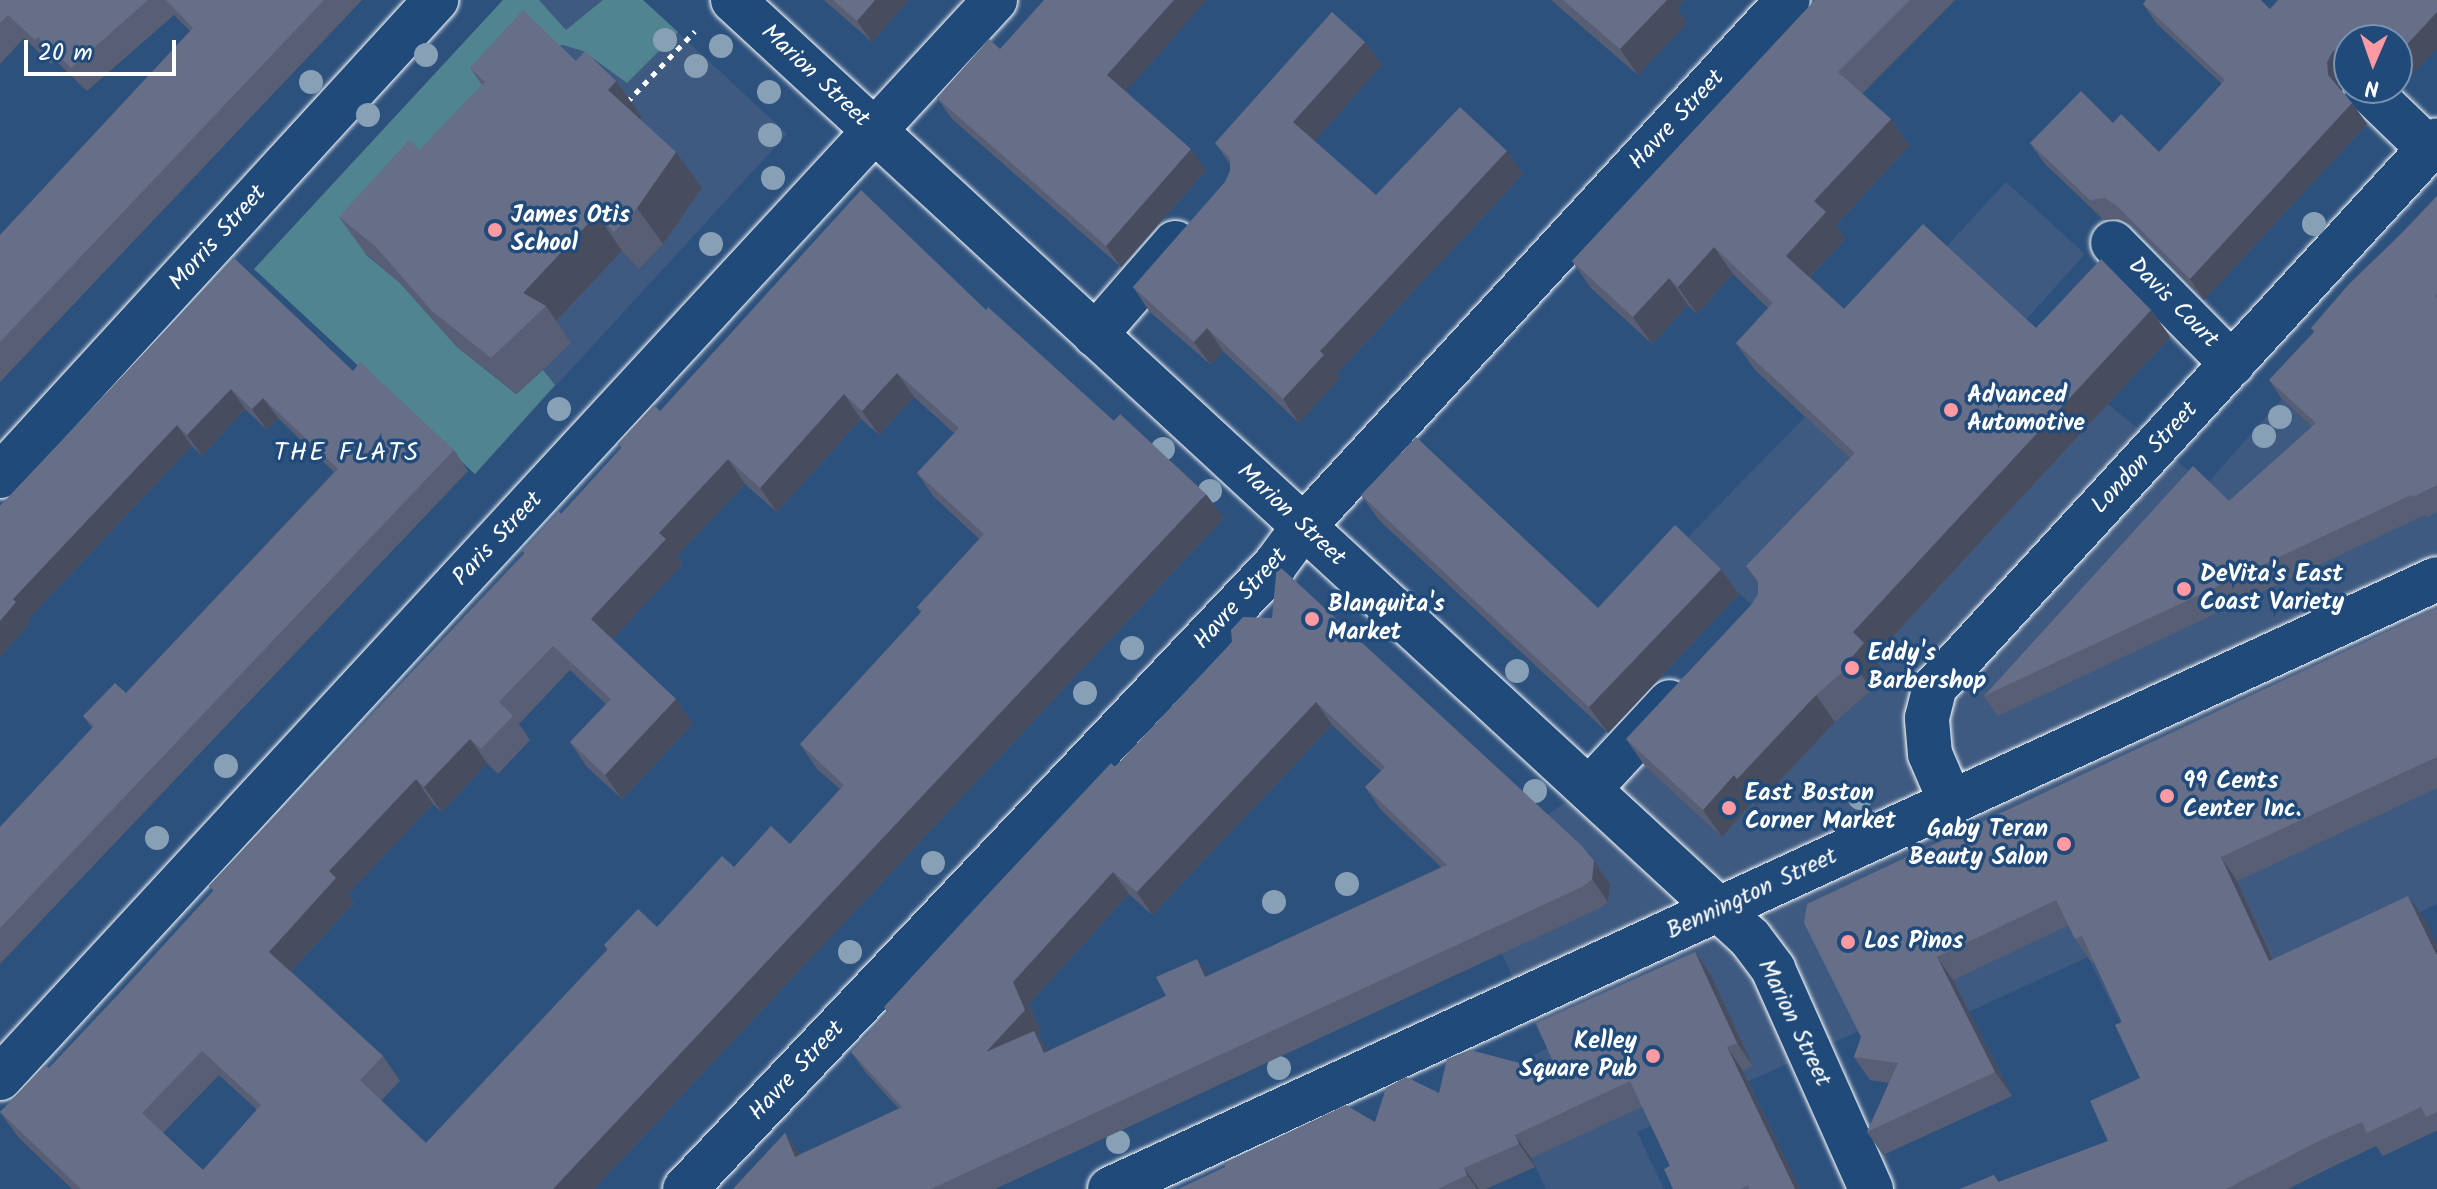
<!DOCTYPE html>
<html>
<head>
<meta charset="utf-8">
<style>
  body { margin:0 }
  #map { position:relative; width:2437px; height:1189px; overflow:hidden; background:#2d517d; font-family:Kalam,sans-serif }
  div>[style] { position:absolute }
  .built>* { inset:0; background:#3e5a80 }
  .green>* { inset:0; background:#508490 }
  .path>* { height:5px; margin-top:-2.5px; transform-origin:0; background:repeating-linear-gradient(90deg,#fff 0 6px,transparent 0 12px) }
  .roads { filter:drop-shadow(0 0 2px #fff) drop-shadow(0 0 2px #fff) }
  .street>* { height:44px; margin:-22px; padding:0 22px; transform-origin:22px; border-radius:22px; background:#1f4a7a }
  .secondary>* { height:44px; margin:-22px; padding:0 22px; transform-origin:22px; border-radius:22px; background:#1f4a7a }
  .trees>* { width:24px; height:24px; margin:-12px; border-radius:50%; background:#88a0b5 }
  .wall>* { inset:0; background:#585f75 }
  .shaded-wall>* { inset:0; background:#474d5f }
  .building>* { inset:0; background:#666e88 }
  .dots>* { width:22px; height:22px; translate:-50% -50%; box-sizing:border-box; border:4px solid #1f4a7a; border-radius:50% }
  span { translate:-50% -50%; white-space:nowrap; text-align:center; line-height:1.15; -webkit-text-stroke:7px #1f4a7a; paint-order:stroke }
  .street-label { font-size:24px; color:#fff }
  .poi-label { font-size:24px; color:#fff; font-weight:700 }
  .left { translate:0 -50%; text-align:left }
  .right { translate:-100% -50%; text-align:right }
  .neighbourhood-label { font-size:26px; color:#fff; letter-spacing:2px }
  .north { position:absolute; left:2333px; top:24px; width:80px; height:80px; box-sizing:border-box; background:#1f4a7a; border:2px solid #7992af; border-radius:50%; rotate:182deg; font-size:22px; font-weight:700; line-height:32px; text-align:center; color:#fff }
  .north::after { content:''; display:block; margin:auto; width:28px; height:36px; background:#ff9aa2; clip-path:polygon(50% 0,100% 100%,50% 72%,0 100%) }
  .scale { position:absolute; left:24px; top:40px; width:152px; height:36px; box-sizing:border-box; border:4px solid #fff; border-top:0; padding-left:10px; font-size:24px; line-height:28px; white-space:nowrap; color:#fff; -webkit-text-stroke:6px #1f4a7a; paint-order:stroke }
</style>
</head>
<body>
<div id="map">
  <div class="built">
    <div style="clip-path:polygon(503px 0,643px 0,787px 134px,475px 474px,254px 269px)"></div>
    <div style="clip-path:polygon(2006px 182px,2085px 254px,2022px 324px,2108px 404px,2206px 485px,2282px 399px,2348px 460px,2437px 386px,2437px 904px,2287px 978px,2130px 1041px,2088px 957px,1912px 1038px,1861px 1030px,1637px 1132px,1664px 1189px,1546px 1189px,1493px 1075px,1552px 1046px,1541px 1037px,1500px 950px,1541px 819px,1635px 756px,1766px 618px,1683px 542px,1805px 417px,1755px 370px,1821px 298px,1864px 336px)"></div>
  </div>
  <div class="green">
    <div style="clip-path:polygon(503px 0,539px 0,566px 30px,603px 0,643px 0,678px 32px,627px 83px,583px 51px,563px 45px,549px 47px,365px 254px,400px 283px,457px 347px,516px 394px,543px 370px,555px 385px,475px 474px,254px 269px)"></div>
  </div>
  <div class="path">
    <div style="left:627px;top:102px;width:98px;rotate:-46.2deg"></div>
  </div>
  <div class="roads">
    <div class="street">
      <div style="left:733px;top:0;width:1384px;rotate:42.69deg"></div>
      <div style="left:1750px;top:938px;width:39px;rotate:53deg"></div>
      <div style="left:1773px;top:969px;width:241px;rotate:66deg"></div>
      <div style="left:2366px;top:88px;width:88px;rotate:44.1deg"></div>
      <div style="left:2113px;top:243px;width:170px;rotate:45.5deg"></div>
      <div style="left:1095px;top:335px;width:122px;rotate:-49deg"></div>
      <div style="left:0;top:476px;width:646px;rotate:-47.51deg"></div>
      <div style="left:1590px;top:788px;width:117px;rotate:-47.1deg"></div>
      <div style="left:1951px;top:803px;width:53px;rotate:-113.2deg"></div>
      <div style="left:1930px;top:754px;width:36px;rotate:-95deg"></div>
      <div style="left:1927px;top:718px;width:32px;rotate:-76deg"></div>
      <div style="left:1935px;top:687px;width:742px;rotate:-47.46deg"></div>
      <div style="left:0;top:1078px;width:1467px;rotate:-47.29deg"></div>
      <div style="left:685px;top:1189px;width:859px;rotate:-46.6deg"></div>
      <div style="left:1275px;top:565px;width:47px;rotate:-53.6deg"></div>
      <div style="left:1303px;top:527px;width:716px;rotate:-47.38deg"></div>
    </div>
    <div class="secondary">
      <div style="left:1110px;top:1189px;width:1460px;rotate:-24.69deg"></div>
    </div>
  </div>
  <div class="trees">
    <div style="left:665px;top:40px"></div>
    <div style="left:721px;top:46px"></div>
    <div style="left:426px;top:55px"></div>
    <div style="left:696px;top:66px"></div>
    <div style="left:311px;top:82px"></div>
    <div style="left:769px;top:92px"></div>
    <div style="left:368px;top:115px"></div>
    <div style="left:770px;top:135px"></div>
    <div style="left:773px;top:178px"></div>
    <div style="left:2314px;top:224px"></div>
    <div style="left:711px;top:244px"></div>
    <div style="left:559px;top:409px"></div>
    <div style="left:2280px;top:417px"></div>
    <div style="left:2264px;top:436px"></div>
    <div style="left:1163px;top:449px"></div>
    <div style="left:1210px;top:491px"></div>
    <div style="left:1132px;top:648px"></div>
    <div style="left:1517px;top:671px"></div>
    <div style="left:1085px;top:693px"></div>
    <div style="left:226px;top:766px"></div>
    <div style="left:1535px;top:791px"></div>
    <div style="left:1860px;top:798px"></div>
    <div style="left:157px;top:838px"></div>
    <div style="left:933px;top:863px"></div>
    <div style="left:1347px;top:884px"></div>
    <div style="left:1274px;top:902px"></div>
    <div style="left:850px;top:952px"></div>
    <div style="left:1279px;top:1068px"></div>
    <div style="left:1118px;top:1142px"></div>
  </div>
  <div class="wall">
    <div style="clip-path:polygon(0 0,362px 0,0 382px,0 235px,190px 31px,174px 15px,87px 91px,55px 60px,51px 64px,24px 38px,0 64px)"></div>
    <div style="clip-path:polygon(824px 0,909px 0,872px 42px)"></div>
    <div style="clip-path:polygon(1551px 0,1685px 0,1677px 8px,1687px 23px,1638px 75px)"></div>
    <div style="clip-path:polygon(1815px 0,1955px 0,1862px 94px,1891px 119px,1909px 146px,1836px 225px,1845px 239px,1810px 277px,1844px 309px,2036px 328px,2151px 310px,2170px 337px,1874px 657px,1883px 670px,1871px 684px,1872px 690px,1835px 722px,1756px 806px,1753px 802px,1722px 837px,1645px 766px,1626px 739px,1752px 604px,1758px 594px,1758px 583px,1746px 566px,1850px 458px,1755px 370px,1736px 343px,1768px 308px,1733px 274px,1697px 314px,1688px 305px,1652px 344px,1591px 288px,1572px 261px)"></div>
    <div style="clip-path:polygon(2437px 0,2401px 87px,2397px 84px,2397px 40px,2349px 40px,2349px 70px,2342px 83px,2342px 91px,2352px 103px,2367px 124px,2204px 300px,2131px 225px,2119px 219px,2104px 220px,2045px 164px,2030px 143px,2113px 123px,2159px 152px,2222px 84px,2157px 24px,2143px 4px,2270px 9px)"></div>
    <div style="clip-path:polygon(1365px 42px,1382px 65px,1314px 141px,1376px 195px,1523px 174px,1337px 373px,1340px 378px,1299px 423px,1223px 351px,1211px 365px,1149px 311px,1133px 287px,1225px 182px,1230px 171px,1230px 164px,1215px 143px)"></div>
    <div style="clip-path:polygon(1000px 49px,1126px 92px,1206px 170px,1121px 267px,952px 119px,937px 98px)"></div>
    <div style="clip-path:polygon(576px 61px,616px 81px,642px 117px,640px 119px,702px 188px,663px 244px,639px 269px,622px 251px,556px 321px,571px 343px,517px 394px,457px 347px,400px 283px,365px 253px,339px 217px,420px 150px,482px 85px,470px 68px)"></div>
    <div style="clip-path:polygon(2437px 196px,2437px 512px,2427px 517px,2425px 515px,1998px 716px,1984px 696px,2229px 501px,2312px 427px,2282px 399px,2269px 380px,2314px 332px,2311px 328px)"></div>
    <div style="clip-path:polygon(234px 258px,353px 371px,454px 450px,468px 471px,0 964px,0 827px,92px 728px,83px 716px,126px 693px,334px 472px,278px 418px,267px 430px,245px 409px,202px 456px,192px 446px,28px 619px,30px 623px,0 657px,0 506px)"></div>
    <div style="clip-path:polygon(evenodd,986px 310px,1224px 518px,594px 1189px,72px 1189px,18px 1137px,0 1112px,49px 1068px,128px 984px,213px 891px,209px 886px,524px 553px,522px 551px,561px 514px,621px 448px,618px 444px,660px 411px,986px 310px,914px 397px,954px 433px,917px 473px,934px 497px,979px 539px,917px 607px,921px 613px,800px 744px,817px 769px,840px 789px,790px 844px,734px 867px,657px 927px,604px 945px,607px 950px,426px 1143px,381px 1101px,400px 1081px,383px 1056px,291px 971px,354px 903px,348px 894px,433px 804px,442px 812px,487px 763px,498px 774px,530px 740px,519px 724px,570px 670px,606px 704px,570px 742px,587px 767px,622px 799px,693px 724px,612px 639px,683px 564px,677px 556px,745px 484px,777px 512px,861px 419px,879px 435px,914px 397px,986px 310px,219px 1075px,257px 1110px,203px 1170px,163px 1133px,219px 1075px)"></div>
    <div style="clip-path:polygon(1361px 495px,1598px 608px,1721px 569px,1739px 594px,1608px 733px,1379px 520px)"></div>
    <div style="clip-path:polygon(2437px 608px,2437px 788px,2237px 881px,2274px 959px,2425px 919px,2437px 946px,2437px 1132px,2436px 1131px,2383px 1156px,2376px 1146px,2336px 1165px,2288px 1189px,1960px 1189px,1994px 1175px,1999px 1182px,2108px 1141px,2140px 1078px,2122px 1022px,2094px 962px,2092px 963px,2075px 939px,2069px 925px,1953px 980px,2012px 1096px,1883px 1155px,1867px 1132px,1889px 1083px,1870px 1080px,1854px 1057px,1861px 1037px,1804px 923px)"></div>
    <div style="clip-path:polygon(evenodd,1232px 642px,1594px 861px,1610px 884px,1608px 902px,1600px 908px,995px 1189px,733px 1189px,785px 1133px,800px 1154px,899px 1109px,867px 1074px,851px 1052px,887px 1012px,884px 1007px,1115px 767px,1232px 642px,1332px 725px,1381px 771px,1365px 787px,1381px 810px,1441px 867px,1048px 1051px,1038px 1036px,1041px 1033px,1029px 1004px,1129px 894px,1152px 915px,1332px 725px)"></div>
    <div style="clip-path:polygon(1695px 952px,1711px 975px,1753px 1066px,1743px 1071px,1800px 1189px,1673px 1189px,1670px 1166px,1642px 1107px,1531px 1158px,1535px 1167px,1486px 1189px,1178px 1189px,1375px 1122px,1439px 1093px,1558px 1073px)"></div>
  </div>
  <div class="shaded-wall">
    <div style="clip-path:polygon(875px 0,909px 0,872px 42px,857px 21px)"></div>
    <div style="clip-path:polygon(1174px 0,1207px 0,1122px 96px,1107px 75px)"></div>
    <div style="clip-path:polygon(1666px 0,1685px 0,1677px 8px,1687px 23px,1638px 75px,1620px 49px)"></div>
    <div style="clip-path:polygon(2437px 12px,2437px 48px,2401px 87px,2397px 81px,2397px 55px)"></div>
    <div style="clip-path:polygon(1365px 42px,1382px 65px,1310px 146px,1293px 122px)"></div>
    <div style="clip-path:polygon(2333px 51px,2348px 71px,2342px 83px,2342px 96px,2328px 75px,2327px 62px)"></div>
    <div style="clip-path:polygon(616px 81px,642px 117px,633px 126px,608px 90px)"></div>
    <div style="clip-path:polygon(2352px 103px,2367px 124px,2204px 300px,2190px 279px)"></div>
    <div style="clip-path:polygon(1891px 119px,1909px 146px,1836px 225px,1845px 239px,1805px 282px,1786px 256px,1814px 201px)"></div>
    <div style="clip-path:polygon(1191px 149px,1206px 170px,1121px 267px,1106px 246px)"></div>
    <div style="clip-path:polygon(1507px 151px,1523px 174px,1337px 373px,1340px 378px,1299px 423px,1283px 399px,1320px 351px)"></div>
    <div style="clip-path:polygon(676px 152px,702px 188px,663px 244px,637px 208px)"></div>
    <div style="clip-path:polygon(597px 214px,622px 251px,556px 321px,546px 306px,523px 293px)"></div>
    <div style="clip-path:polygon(1714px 247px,1733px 274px,1697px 314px,1678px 287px)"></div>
    <div style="clip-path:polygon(1669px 278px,1688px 305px,1652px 344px,1633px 317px)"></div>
    <div style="clip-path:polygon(2151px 310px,2170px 337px,1874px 657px,1883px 670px,1871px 684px,1872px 690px,1853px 663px,1852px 657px,1853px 632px)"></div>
    <div style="clip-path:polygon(1207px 328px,1223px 351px,1211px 365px,1194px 342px)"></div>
    <div style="clip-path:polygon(897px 373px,914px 397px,879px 435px,862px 411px)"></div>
    <div style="clip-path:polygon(231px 389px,245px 409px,202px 456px,187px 435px)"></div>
    <div style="clip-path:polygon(844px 394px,861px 419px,777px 512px,760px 488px)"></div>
    <div style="clip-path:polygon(263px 398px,278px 418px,267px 430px,252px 409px)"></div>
    <div style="clip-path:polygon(177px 425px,192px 446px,28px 619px,30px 623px,0 657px,0 621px,13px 599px)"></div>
    <div style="clip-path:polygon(728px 459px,745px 484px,677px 556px,683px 564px,608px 644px,591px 619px,659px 533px)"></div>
    <div style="clip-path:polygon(1206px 494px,1224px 518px,594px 1189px,553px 1189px)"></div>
    <div style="clip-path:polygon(1721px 569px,1739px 594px,1608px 733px,1589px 707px)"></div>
    <div style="clip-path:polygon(1816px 695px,1835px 722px,1756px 806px,1737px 779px)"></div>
    <div style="clip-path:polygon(676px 699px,693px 724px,622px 799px,605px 775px)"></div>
    <div style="clip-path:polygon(1316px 702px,1332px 725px,1152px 915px,1137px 892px)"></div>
    <div style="clip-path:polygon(470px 739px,487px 763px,442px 812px,424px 787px)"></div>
    <div style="clip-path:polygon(1734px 775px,1753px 802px,1722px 837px,1703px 810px)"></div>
    <div style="clip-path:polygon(416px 779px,433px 804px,348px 894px,354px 903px,286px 976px,269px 952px,329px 871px)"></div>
    <div style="clip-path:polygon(2221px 857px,2237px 881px,2285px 985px,2269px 961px)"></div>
    <div style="clip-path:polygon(1594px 861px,1610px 884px,1608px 902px,1592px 879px)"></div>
    <div style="clip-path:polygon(1113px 872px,1129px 894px,1029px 1004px,1041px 1033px,1038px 1036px,1050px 1053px,986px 1052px,1013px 982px)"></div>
    <div style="clip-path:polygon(2408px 896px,2425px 919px,2437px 946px,2437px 956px)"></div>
    <div style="clip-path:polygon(1695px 952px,1711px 975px,1753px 1066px,1737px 1043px)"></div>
    <div style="clip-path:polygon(1937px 957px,1953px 980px,2012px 1096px,1995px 1072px)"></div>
    <div style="clip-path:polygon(1197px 959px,1213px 981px,1205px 977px)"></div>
    <div style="clip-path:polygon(1727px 1047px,1743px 1071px,1800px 1189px,1795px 1189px)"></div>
    <div style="clip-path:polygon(785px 1133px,801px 1156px,795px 1157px)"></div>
    <div style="clip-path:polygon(1515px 1135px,1531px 1158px,1535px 1167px,1519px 1144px)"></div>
    <div style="clip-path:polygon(1464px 1168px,1479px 1189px,1477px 1189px,1467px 1175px)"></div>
  </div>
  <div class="building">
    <div style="clip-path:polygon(0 0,148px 0,71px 68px,38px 37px,35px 40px,8px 15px,0 23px)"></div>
    <div style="clip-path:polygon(166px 0,324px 0,0 342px,0 235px,193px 28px)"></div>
    <div style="clip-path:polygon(833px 0,875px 0,857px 21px)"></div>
    <div style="clip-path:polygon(1044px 0,1174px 0,1107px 75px,1191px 149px,1106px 246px,937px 98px,989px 39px,1000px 49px)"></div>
    <div style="clip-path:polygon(1563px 0,1667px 0,1620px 49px)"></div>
    <div style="clip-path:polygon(1815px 0,1910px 0,1838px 72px,1891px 119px,1814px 201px,1826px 212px,1786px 256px,1844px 309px,1923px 224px,2036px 328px,2101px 259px,2151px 310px,1853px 632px,1864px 643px,1852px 657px,1853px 663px,1816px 695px,1737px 779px,1734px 775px,1703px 810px,1626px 739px,1752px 604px,1758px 594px,1758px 581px,1746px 566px,1855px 453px,1736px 343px,1773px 303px,1714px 247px,1678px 287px,1669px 278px,1633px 317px,1572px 261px)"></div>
    <div style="clip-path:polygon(2146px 0,2261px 0,2270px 9px,2278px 0,2437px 0,2437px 12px,2397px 55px,2397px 40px,2349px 40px,2349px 43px,2346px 43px,2333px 51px,2327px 62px,2328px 75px,2352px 103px,2190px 279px,2116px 205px,2105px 198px,2090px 200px,2030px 143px,2081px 91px,2113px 123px,2121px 114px,2159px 152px,2225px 80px,2143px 4px)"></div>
    <div style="clip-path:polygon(523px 10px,576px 61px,585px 51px,616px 81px,608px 90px,676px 152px,637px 208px,614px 232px,597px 214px,523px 293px,546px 306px,491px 358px,432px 311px,375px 246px,339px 217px,409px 140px,420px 150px,485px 82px,470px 68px)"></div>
    <div style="clip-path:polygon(1332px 12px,1365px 42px,1293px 122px,1376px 195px,1460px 107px,1507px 151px,1320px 351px,1324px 355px,1283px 399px,1207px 328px,1194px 342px,1133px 287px,1225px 182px,1230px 171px,1230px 158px,1215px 143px)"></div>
    <div style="clip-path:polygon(evenodd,861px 190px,986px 310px,988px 307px,1114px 421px,1120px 414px,1206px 494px,553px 1189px,81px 1189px,0 1112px,45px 1065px,49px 1068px,128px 984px,214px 890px,209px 886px,525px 553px,522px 551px,559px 511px,561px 514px,622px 447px,618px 444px,654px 405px,660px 411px,861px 190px,897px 373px,959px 428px,917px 473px,984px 534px,917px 607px,922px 611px,800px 744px,844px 785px,790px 844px,771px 826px,734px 867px,722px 856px,657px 927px,638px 909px,604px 945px,608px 949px,426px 1143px,360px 1080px,383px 1056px,269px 952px,336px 878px,329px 871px,416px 779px,424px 787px,470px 739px,481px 749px,513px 716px,499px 702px,553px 646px,611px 699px,570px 742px,605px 775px,676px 699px,591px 619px,666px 539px,659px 533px,728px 459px,760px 488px,844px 394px,862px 411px,897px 373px,861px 190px,202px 1051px,261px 1105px,203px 1170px,142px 1113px,202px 1051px)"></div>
    <div style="clip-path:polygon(2437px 196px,2437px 294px,2435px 296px,2437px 298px,2437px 485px,2413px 497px,2411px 495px,1984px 696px,2193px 466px,2229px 501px,2316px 423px,2269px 380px,2315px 331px,2311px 328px,2349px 284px,2405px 230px)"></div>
    <div style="clip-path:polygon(234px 258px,353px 371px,360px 362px,454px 450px,0 928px,0 827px,94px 726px,83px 716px,115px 683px,126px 693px,338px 469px,263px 398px,252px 409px,231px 389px,187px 435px,177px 425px,13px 599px,16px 602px,0 621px,0 506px)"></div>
    <div style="clip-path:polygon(1416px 437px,1598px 608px,1675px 525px,1721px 569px,1589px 707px,1361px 495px)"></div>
    <div style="clip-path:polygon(evenodd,1277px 564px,1582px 846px,1594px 861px,1592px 879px,1584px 886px,931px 1189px,733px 1189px,785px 1133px,795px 1157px,902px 1107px,851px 1052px,888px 1011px,884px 1007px,992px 890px,1111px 763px,1115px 767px,1232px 642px,1231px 630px,1243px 617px,1272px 618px,1277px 564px,1316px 702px,1385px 767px,1365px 787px,1447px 865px,1205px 977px,1197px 959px,1156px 977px,1166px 996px,1044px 1053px,1034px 1031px,986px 1052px,1025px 1010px,1013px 982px,1113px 872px,1137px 892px,1316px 702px)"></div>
    <div style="clip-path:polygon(2437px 608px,2437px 757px,2221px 857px,2269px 961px,2408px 896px,2436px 954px,2437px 954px,2437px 1112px,2426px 1117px,2421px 1107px,2367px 1133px,2362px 1122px,2319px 1141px,2226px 1189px,1960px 1189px,1994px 1175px,1998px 1182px,2108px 1141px,2090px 1101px,2140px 1078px,2115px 1025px,2122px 1022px,2082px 936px,2075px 939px,2056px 900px,1937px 957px,1995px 1072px,1867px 1132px,1898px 1063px,1854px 1057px,1861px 1037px,1804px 923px,1807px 904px)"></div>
    <div style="clip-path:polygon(1695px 952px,1737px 1043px,1727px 1047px,1795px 1189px,1749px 1189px,1748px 1185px,1740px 1189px,1673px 1189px,1664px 1169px,1670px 1166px,1630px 1081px,1515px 1135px,1519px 1144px,1464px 1168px,1467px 1175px,1438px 1189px,1178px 1189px,1225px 1167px,1224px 1163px,1346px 1105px,1375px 1122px,1386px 1088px,1406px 1077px,1439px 1093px,1447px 1059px,1470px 1050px,1558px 1073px,1536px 1023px)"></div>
  </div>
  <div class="dots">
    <div style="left:495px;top:230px;background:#ff9aa2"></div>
    <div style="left:1951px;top:410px;background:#ff9aa2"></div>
    <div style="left:2184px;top:589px;background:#ff9aa2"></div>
    <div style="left:1312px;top:619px;background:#ff9aa2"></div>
    <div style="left:1852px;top:668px;background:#ff9aa2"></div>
    <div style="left:2167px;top:796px;background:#ff9aa2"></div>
    <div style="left:1729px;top:808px;background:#ff9aa2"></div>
    <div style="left:2064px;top:844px;background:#ff9aa2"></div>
    <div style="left:1848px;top:942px;background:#ff9aa2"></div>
    <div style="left:1653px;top:1056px;background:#ff9aa2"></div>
  </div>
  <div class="street-label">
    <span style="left:815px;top:76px;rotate:43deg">Marion Street</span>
    <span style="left:1677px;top:120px;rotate:-47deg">Havre Street</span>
    <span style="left:218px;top:238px;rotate:-48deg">Morris Street</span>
    <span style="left:2173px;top:303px;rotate:45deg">Davis Court</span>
    <span style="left:2145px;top:458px;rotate:-47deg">London Street</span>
    <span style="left:1291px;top:515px;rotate:43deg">Marion Street</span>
    <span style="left:498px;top:539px;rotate:-47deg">Paris Street</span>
    <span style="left:1241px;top:599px;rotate:-48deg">Havre Street</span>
    <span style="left:1752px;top:894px;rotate:-25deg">Bennington Street</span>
    <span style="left:1794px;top:1023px;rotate:64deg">Marion Street</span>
    <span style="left:797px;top:1071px;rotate:-47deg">Havre Street</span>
  </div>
  <div class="poi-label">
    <span class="left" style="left:511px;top:230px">James Otis<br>School</span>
    <span class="left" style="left:1967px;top:410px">Advanced<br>Automotive</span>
    <span class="left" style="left:2200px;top:589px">DeVita's East<br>Coast Variety</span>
    <span class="left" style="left:1328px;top:619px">Blanquita's<br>Market</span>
    <span class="left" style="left:1868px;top:668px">Eddy's<br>Barbershop</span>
    <span class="left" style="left:2183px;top:796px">99 Cents<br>Center Inc.</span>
    <span class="left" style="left:1745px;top:808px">East Boston<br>Corner Market</span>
    <span class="right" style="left:2048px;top:844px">Gaby Teran<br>Beauty Salon</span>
    <span class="left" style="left:1864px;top:942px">Los Pinos</span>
    <span class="right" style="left:1637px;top:1056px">Kelley<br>Square Pub</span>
  </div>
  <div class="neighbourhood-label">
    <span style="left:347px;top:454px">THE FLATS</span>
  </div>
  <div class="north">N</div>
  <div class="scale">20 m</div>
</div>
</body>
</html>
